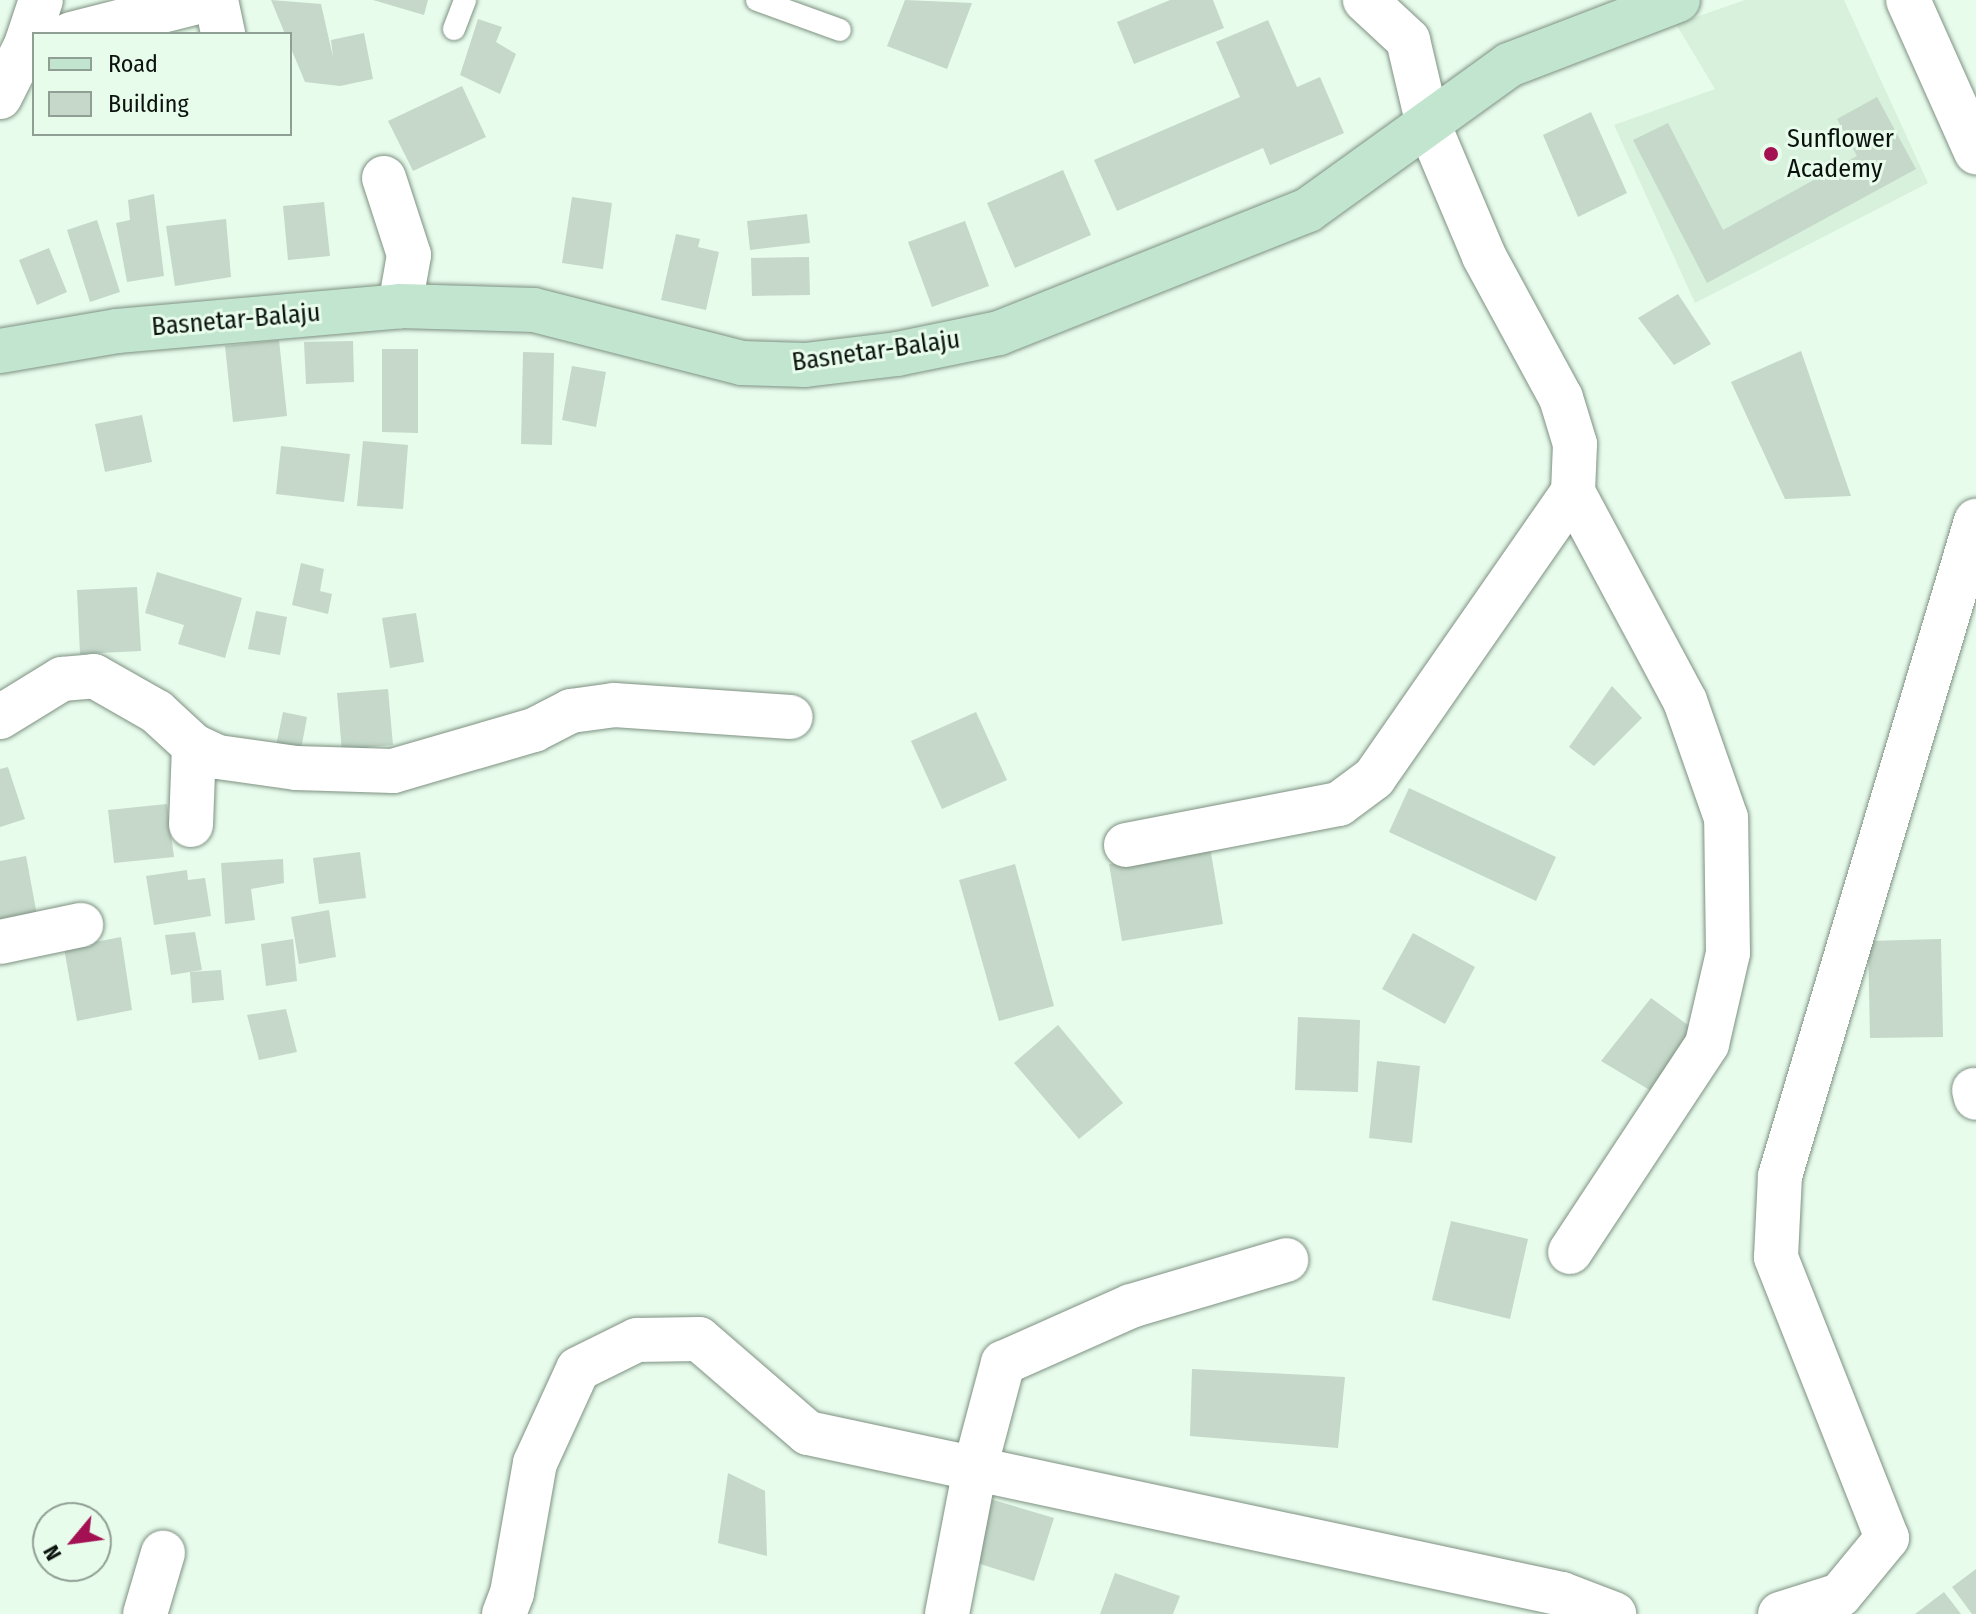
<!DOCTYPE html>
<html>
<head>
<meta charset="utf-8">
<style>
  body { margin:0 }
  #map { position:relative; width:1976px; height:1614px; overflow:hidden; background:#e8fcec; font-family:"Fira Sans Condensed",sans-serif }
  div>[style] { position:absolute }
  .built>* { inset:0; background:#d7f1dd }
  .building>* { inset:0; background:#c5d8c9 }
  .roads { filter:drop-shadow(0 0 2px #7e9182) drop-shadow(0 0 2px #7e9182) }
  .lane>* { height:22px; margin:-11px; padding:0 11px; transform-origin:11px; border-radius:11px; background:#fff }
  .street>* { height:44px; margin:-22px; padding:0 22px; transform-origin:22px; border-radius:22px; background:#fff }
  .secondary>* { height:44px; margin:-22px; padding:0 22px; transform-origin:22px; border-radius:22px; background:#c1e5ce }
  .dots>* { width:22px; height:22px; translate:-50% -50%; box-sizing:border-box; border:4px solid #e8fcec; border-radius:50% }
  span { translate:-50% -50%; white-space:nowrap; text-align:center; line-height:1.15; -webkit-text-stroke:6px #e8fcec; paint-order:stroke }
  .poi-label { font-size:26px; color:#0c130e }
  .left { translate:0 -50%; text-align:left }
  .street-label { font-size:26px; color:#0c130e }
  .legend { position:absolute; left:32px; top:32px; width:260px; height:104px; box-sizing:border-box; background:#e8fcec; border:2px solid #909f93; margin:0; padding:10px 14px; list-style:none; font-size:24px; color:#0c130e }
  .legend li { display:flex; align-items:center; gap:16px; height:40px }
  .legend b { width:40px; border:2px solid #909f93 }
  .north { position:absolute; left:32px; top:1502px; width:80px; height:80px; box-sizing:border-box; background:#e8fcec; border:2px solid #909f93; border-radius:50%; rotate:241deg; font-size:22px; font-weight:700; line-height:32px; text-align:center; color:#0c130e }
  .north::after { content:''; display:block; margin:auto; width:28px; height:36px; background:#a31153; clip-path:polygon(50% 0,100% 100%,50% 72%,0 100%) }
</style>
</head>
<body>
<div id="map">
  <div class="built">
    <div style="clip-path:polygon(1745px 0,1844px 0,1928px 183px,1695px 303px,1614px 125px,1715px 89px,1676px 24px)"></div>
  </div>
  <div class="building">
    <div style="clip-path:polygon(271px 0,321px 4px,333px 57px,331px 40px,364px 33px,373px 79px,340px 86px,305px 82px,290px 46px,290px 34px,285px 34px)"></div>
    <div style="clip-path:polygon(373px 0,428px 0,424px 15px)"></div>
    <div style="clip-path:polygon(905px 0,972px 3px,947px 69px,887px 46px)"></div>
    <div style="clip-path:polygon(1170px 0,1213px 0,1224px 28px,1134px 64px,1117px 22px)"></div>
    <div style="clip-path:polygon(478px 19px,502px 27px,496px 42px,516px 54px,500px 94px,460px 75px)"></div>
    <div style="clip-path:polygon(1268px 20px,1297px 87px,1320px 77px,1344px 133px,1270px 165px,1263px 148px,1117px 211px,1094px 160px,1240px 97px,1216px 42px)"></div>
    <div style="clip-path:polygon(462px 86px,486px 137px,413px 171px,388px 121px)"></div>
    <div style="clip-path:polygon(1877px 97px,1916px 169px,1707px 283px,1633px 140px,1668px 123px,1723px 230px,1857px 156px,1837px 119px)"></div>
    <div style="clip-path:polygon(1591px 112px,1627px 193px,1578px 217px,1543px 135px)"></div>
    <div style="clip-path:polygon(1063px 170px,1091px 235px,1015px 268px,987px 203px)"></div>
    <div style="clip-path:polygon(154px 194px,164px 276px,127px 282px,116px 223px,130px 220px,128px 200px)"></div>
    <div style="clip-path:polygon(572px 197px,612px 203px,603px 269px,562px 263px)"></div>
    <div style="clip-path:polygon(324px 202px,330px 256px,288px 260px,283px 206px)"></div>
    <div style="clip-path:polygon(807px 214px,810px 243px,750px 250px,747px 221px)"></div>
    <div style="clip-path:polygon(226px 219px,231px 277px,175px 286px,166px 226px)"></div>
    <div style="clip-path:polygon(97px 220px,120px 292px,90px 302px,67px 230px)"></div>
    <div style="clip-path:polygon(965px 221px,989px 286px,932px 307px,908px 242px)"></div>
    <div style="clip-path:polygon(676px 234px,700px 239px,698px 247px,719px 252px,706px 310px,661px 300px)"></div>
    <div style="clip-path:polygon(49px 248px,67px 292px,37px 305px,19px 260px)"></div>
    <div style="clip-path:polygon(809px 257px,810px 295px,752px 296px,751px 258px)"></div>
    <div style="clip-path:polygon(1678px 294px,1711px 344px,1674px 365px,1638px 318px)"></div>
    <div style="clip-path:polygon(279px 340px,287px 416px,233px 422px,225px 346px)"></div>
    <div style="clip-path:polygon(353px 341px,354px 382px,306px 384px,304px 342px)"></div>
    <div style="clip-path:polygon(382px 349px,418px 349px,418px 433px,382px 432px)"></div>
    <div style="clip-path:polygon(1801px 351px,1851px 496px,1785px 499px,1731px 382px)"></div>
    <div style="clip-path:polygon(523px 352px,554px 353px,552px 445px,521px 444px)"></div>
    <div style="clip-path:polygon(572px 366px,606px 372px,596px 427px,562px 420px)"></div>
    <div style="clip-path:polygon(142px 415px,152px 462px,105px 472px,95px 424px)"></div>
    <div style="clip-path:polygon(363px 441px,408px 445px,403px 509px,357px 506px)"></div>
    <div style="clip-path:polygon(281px 446px,350px 454px,344px 502px,276px 494px)"></div>
    <div style="clip-path:polygon(301px 563px,324px 569px,320px 591px,332px 594px,328px 614px,292px 605px)"></div>
    <div style="clip-path:polygon(157px 572px,242px 598px,225px 658px,178px 644px,184px 625px,145px 613px)"></div>
    <div style="clip-path:polygon(137px 587px,141px 651px,80px 654px,77px 590px)"></div>
    <div style="clip-path:polygon(256px 611px,287px 617px,280px 655px,248px 649px)"></div>
    <div style="clip-path:polygon(416px 613px,424px 662px,390px 668px,382px 618px)"></div>
    <div style="clip-path:polygon(1612px 686px,1642px 718px,1594px 766px,1569px 747px)"></div>
    <div style="clip-path:polygon(388px 689px,393px 745px,368px 747px,369px 762px,343px 764px,337px 693px)"></div>
    <div style="clip-path:polygon(283px 712px,307px 717px,300px 755px,275px 751px)"></div>
    <div style="clip-path:polygon(976px 712px,1007px 780px,942px 809px,911px 741px)"></div>
    <div style="clip-path:polygon(8px 767px,25px 819px,0 827px,0 769px)"></div>
    <div style="clip-path:polygon(1409px 788px,1556px 857px,1536px 901px,1389px 832px)"></div>
    <div style="clip-path:polygon(167px 804px,174px 857px,114px 863px,108px 810px)"></div>
    <div style="clip-path:polygon(1210px 847px,1223px 924px,1122px 941px,1109px 864px)"></div>
    <div style="clip-path:polygon(360px 852px,366px 898px,319px 904px,313px 858px)"></div>
    <div style="clip-path:polygon(26px 856px,39px 926px,0 933px,0 861px)"></div>
    <div style="clip-path:polygon(283px 859px,284px 883px,251px 889px,255px 920px,225px 924px,221px 863px)"></div>
    <div style="clip-path:polygon(1015px 864px,1054px 1006px,999px 1021px,959px 880px)"></div>
    <div style="clip-path:polygon(187px 870px,188px 880px,205px 878px,211px 916px,154px 925px,146px 876px)"></div>
    <div style="clip-path:polygon(329px 910px,336px 957px,299px 964px,291px 917px)"></div>
    <div style="clip-path:polygon(195px 932px,202px 970px,171px 975px,165px 935px)"></div>
    <div style="clip-path:polygon(1413px 933px,1475px 967px,1445px 1024px,1382px 989px)"></div>
    <div style="clip-path:polygon(121px 937px,132px 1010px,77px 1021px,64px 948px)"></div>
    <div style="clip-path:polygon(293px 939px,297px 981px,266px 986px,261px 944px)"></div>
    <div style="clip-path:polygon(1941px 939px,1943px 1037px,1870px 1038px,1868px 941px)"></div>
    <div style="clip-path:polygon(221px 970px,224px 1000px,192px 1003px,190px 972px)"></div>
    <div style="clip-path:polygon(1651px 998px,1696px 1031px,1653px 1092px,1601px 1061px)"></div>
    <div style="clip-path:polygon(286px 1009px,297px 1052px,259px 1060px,247px 1015px)"></div>
    <div style="clip-path:polygon(1298px 1017px,1360px 1020px,1358px 1092px,1295px 1090px)"></div>
    <div style="clip-path:polygon(1058px 1025px,1123px 1103px,1079px 1139px,1014px 1063px)"></div>
    <div style="clip-path:polygon(1377px 1061px,1420px 1066px,1412px 1143px,1369px 1138px)"></div>
    <div style="clip-path:polygon(1451px 1221px,1528px 1239px,1510px 1319px,1432px 1300px)"></div>
    <div style="clip-path:polygon(1192px 1369px,1345px 1377px,1338px 1448px,1190px 1436px)"></div>
    <div style="clip-path:polygon(728px 1473px,765px 1491px,767px 1556px,718px 1543px)"></div>
    <div style="clip-path:polygon(990px 1499px,1054px 1518px,1034px 1581px,971px 1561px)"></div>
    <div style="clip-path:polygon(1976px 1569px,1976px 1614px,1972px 1614px,1952px 1587px)"></div>
    <div style="clip-path:polygon(1115px 1573px,1180px 1596px,1173px 1614px,1100px 1614px)"></div>
    <div style="clip-path:polygon(1944px 1592px,1961px 1614px,1915px 1614px)"></div>
  </div>
  <div class="roads">
    <div class="lane">
      <div style="left:757px;top:0;width:88px;rotate:19.9deg"></div>
      <div style="left:454px;top:29px;width:31px;rotate:-69deg"></div>
    </div>
    <div class="street">
      <div style="left:216px;top:0;width:35px;rotate:78deg"></div>
      <div style="left:1908px;top:0;width:167px;rotate:65.9deg"></div>
      <div style="left:71px;top:34px;width:138px;rotate:-14.2deg"></div>
      <div style="left:0;top:97px;width:58px;rotate:-63.4deg"></div>
      <div style="left:26px;top:45px;width:47px;rotate:-71.6deg"></div>
      <div style="left:384px;top:178px;width:81px;rotate:72deg"></div>
      <div style="left:409px;top:255px;width:52px;rotate:100deg"></div>
      <div style="left:0;top:717px;width:73px;rotate:-31.5deg"></div>
      <div style="left:62px;top:679px;width:32px;rotate:-5deg"></div>
      <div style="left:94px;top:676px;width:73px;rotate:29.7deg"></div>
      <div style="left:157px;top:712px;width:50px;rotate:42.6deg"></div>
      <div style="left:194px;top:746px;width:26px;rotate:25deg"></div>
      <div style="left:218px;top:757px;width:79px;rotate:8deg"></div>
      <div style="left:296px;top:768px;width:97px;rotate:1.8deg"></div>
      <div style="left:393px;top:771px;width:147px;rotate:-16.2deg"></div>
      <div style="left:534px;top:730px;width:42px;rotate:-27.2deg"></div>
      <div style="left:571px;top:711px;width:43px;rotate:-7.9deg"></div>
      <div style="left:614px;top:705px;width:177px;rotate:3.9deg"></div>
      <div style="left:191px;top:825px;width:79px;rotate:-87.8deg"></div>
      <div style="left:1126px;top:845px;width:217px;rotate:-10.9deg"></div>
      <div style="left:1339px;top:804px;width:44px;rotate:-36.6deg"></div>
      <div style="left:1374px;top:778px;width:348px;rotate:-55.2deg"></div>
      <div style="left:1573px;top:492px;width:48px;rotate:-87.6deg"></div>
      <div style="left:1575px;top:444px;width:48px;rotate:-106.9deg"></div>
      <div style="left:1561px;top:398px;width:162px;rotate:-118.5deg"></div>
      <div style="left:1484px;top:256px;width:147px;rotate:-112.9deg"></div>
      <div style="left:1427px;top:121px;width:83px;rotate:-103.2deg"></div>
      <div style="left:1408px;top:40px;width:59px;rotate:-137.1deg"></div>
      <div style="left:0;top:942px;width:83px;rotate:-11.9deg"></div>
      <div style="left:1974px;top:1090px;width:8px;rotate:76deg"></div>
      <div style="left:1570px;top:1252px;width:249px;rotate:-56.6deg"></div>
      <div style="left:1707px;top:1044px;width:93px;rotate:-77deg"></div>
      <div style="left:1728px;top:953px;width:135px;rotate:-90.8deg"></div>
      <div style="left:1726px;top:818px;width:124px;rotate:-109.3deg"></div>
      <div style="left:1685px;top:701px;width:237px;rotate:-118.2deg"></div>
      <div style="left:145px;top:1614px;width:64px;rotate:-73.6deg"></div>
      <div style="left:504px;top:1614px;width:22px;rotate:-69deg"></div>
      <div style="left:512px;top:1593px;width:132px;rotate:-80deg"></div>
      <div style="left:535px;top:1463px;width:103px;rotate:-65.4deg"></div>
      <div style="left:578px;top:1369px;width:66px;rotate:-26.2deg"></div>
      <div style="left:637px;top:1340px;width:62px;rotate:-0.9deg"></div>
      <div style="left:699px;top:1339px;width:144px;rotate:40.8deg"></div>
      <div style="left:808px;top:1433px;width:771px;rotate:12.05deg"></div>
      <div style="left:1562px;top:1594px;width:56px;rotate:21deg"></div>
      <div style="left:947px;top:1614px;width:149px;rotate:-79.1deg"></div>
      <div style="left:975px;top:1468px;width:109px;rotate:-75.1deg"></div>
      <div style="left:1003px;top:1363px;width:140px;rotate:-24deg"></div>
      <div style="left:1131px;top:1306px;width:162px;rotate:-16.5deg"></div>
      <div style="left:1780px;top:1614px;width:63px;rotate:-17.6deg"></div>
      <div style="left:1840px;top:1595px;width:74px;rotate:-50.5deg"></div>
      <div style="left:1887px;top:1538px;width:302px;rotate:-111.6deg"></div>
      <div style="left:1776px;top:1257px;width:81px;rotate:-87.2deg"></div>
      <div style="left:1780px;top:1176px;width:684px;rotate:-73.34deg"></div>
    </div>
    <div class="secondary">
      <div style="left:0;top:351px;width:119px;rotate:-9.7deg"></div>
      <div style="left:117px;top:331px;width:284px;rotate:-5deg"></div>
      <div style="left:400px;top:306px;width:134px;rotate:1.7deg"></div>
      <div style="left:534px;top:310px;width:215px;rotate:14.3deg"></div>
      <div style="left:742px;top:363px;width:63px;rotate:1.8deg"></div>
      <div style="left:805px;top:365px;width:93px;rotate:-6.8deg"></div>
      <div style="left:897px;top:354px;width:104px;rotate:-11.6deg"></div>
      <div style="left:999px;top:333px;width:333px;rotate:-21.7deg"></div>
      <div style="left:1308px;top:210px;width:248px;rotate:-35.8deg"></div>
      <div style="left:1509px;top:65px;width:181px;rotate:-21deg"></div>
    </div>
  </div>
  <div class="dots">
    <div style="left:1771px;top:154px;background:#a31153"></div>
  </div>
  <div class="poi-label">
    <span class="left" style="left:1787px;top:154px">Sunflower<br>Academy</span>
  </div>
  <div class="street-label">
    <span style="left:236px;top:320px;rotate:-5deg">Basnetar-Balaju</span>
    <span style="left:876px;top:351px;rotate:-8deg">Basnetar-Balaju</span>
  </div>
  <ul class="legend">
  <li><b style="height:10px;background:#c1e5ce"></b>Road</li>
  <li><b style="height:22px;background:#c5d8c9"></b>Building</li>
  </ul>
  <div class="north">N</div>
</div>
</body>
</html>
